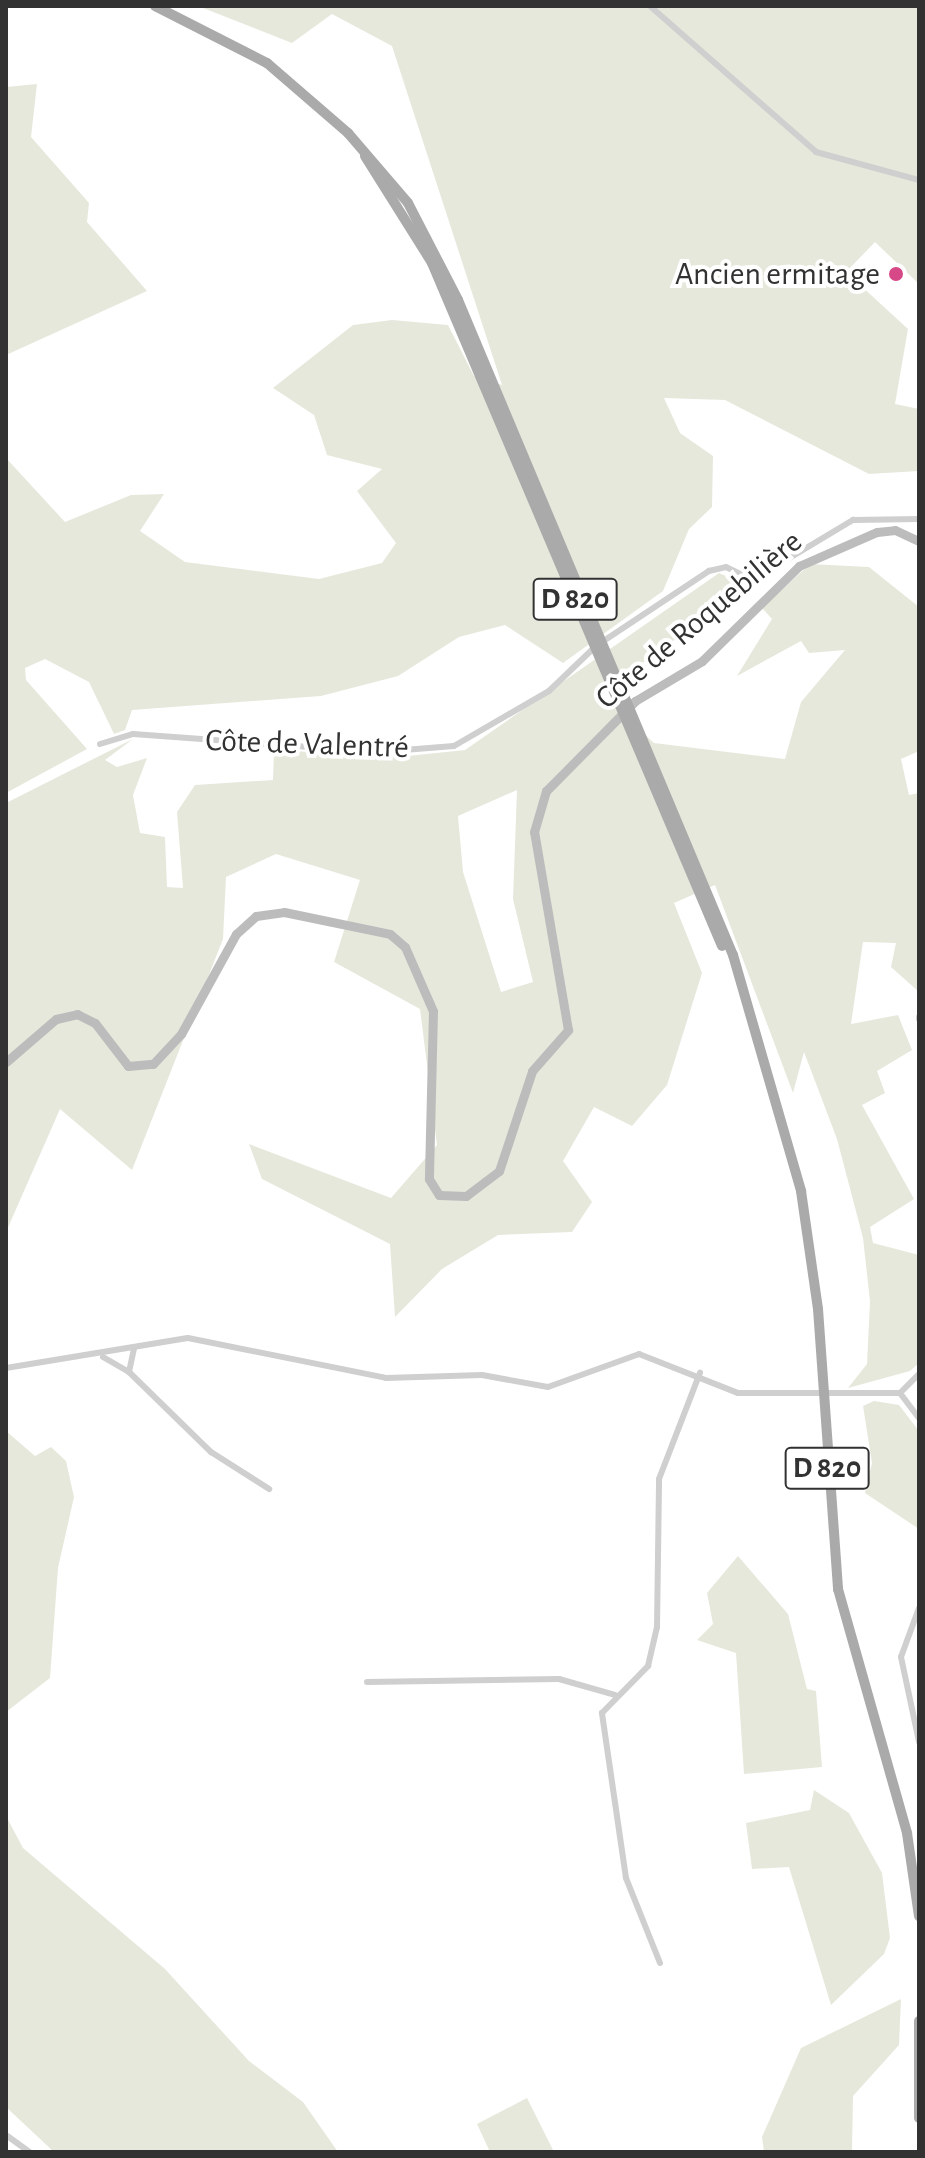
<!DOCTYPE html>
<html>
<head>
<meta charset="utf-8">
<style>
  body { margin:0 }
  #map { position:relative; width:925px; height:2158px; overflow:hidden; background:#fff; font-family:"Alegreya Sans",sans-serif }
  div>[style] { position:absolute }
  .green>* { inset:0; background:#e7e8dc }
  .street>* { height:6px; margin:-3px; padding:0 3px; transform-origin:3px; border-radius:3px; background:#cfcfcf }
  .secondary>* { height:9px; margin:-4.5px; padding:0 4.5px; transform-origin:4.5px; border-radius:4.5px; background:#bcbcbc }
  .primary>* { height:10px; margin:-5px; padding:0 5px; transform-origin:5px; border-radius:5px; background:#aaa }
  .dots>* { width:22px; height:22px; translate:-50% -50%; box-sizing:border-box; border:4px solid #fff; border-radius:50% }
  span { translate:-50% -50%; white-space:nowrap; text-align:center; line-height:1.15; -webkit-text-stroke:8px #fff; paint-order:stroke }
  .shield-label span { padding:2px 6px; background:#fff; border:2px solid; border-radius:6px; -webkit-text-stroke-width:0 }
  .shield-label { font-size:30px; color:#323232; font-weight:700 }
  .poi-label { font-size:32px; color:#323232 }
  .right { translate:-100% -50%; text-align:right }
  .street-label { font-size:32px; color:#323232 }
  .frame { position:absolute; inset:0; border:8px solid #323232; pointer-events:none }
</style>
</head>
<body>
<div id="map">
  <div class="green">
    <div style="clip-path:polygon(198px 6px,919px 6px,919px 284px,875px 242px,846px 272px,908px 329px,895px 404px,919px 409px,919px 471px,869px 474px,725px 400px,664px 398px,680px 433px,713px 456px,712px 507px,689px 529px,663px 591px,563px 663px,505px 625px,459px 637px,398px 676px,321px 696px,132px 710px,125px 730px,114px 734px,89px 682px,45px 659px,25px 668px,26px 680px,87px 749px,6px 793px,6px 458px,65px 522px,131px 495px,164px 494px,140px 531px,185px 562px,319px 579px,382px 563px,396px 543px,357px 491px,382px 469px,327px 455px,314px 415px,273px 388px,353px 325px,392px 320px,448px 325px,474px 376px,502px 385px,392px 46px,332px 14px,292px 43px)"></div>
    <div style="clip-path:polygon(37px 84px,31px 137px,89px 203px,87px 222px,147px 291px,6px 355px,6px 87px)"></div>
    <div style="clip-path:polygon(evenodd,810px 564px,869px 567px,919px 607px,919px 751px,901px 759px,909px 795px,919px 793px,919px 992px,891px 967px,896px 943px,863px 942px,851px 1024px,898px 1015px,912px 1050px,877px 1071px,885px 1093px,862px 1105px,914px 1199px,870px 1227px,873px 1243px,919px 1255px,919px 1363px,910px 1371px,848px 1388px,867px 1364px,870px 1301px,863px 1238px,837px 1139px,804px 1052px,793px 1093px,715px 885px,674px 903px,702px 973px,667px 1085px,632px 1126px,594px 1107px,563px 1161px,592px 1202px,572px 1232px,498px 1235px,442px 1269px,395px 1317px,390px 1244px,262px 1179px,249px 1144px,391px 1198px,437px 1145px,420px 1009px,334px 962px,360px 880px,276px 854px,226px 877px,223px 939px,132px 1170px,60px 1109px,6px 1232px,6px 803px,133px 739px,105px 760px,117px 767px,147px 758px,133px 795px,140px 833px,165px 837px,167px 887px,183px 888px,177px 812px,195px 785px,273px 780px,274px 750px,398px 757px,465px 750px,719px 573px,749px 586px,601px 693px,654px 743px,785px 759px,801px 702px,845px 650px,809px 653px,801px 641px,737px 676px,772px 619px,762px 608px,810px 564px,517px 790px,513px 899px,533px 982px,501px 992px,463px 872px,458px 816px,517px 790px)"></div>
    <div style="clip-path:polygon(874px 1401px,899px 1405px,919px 1431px,919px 1529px,865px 1493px,872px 1463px,863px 1406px)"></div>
    <div style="clip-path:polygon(6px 1431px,35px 1456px,51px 1447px,66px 1461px,74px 1497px,58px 1568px,50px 1678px,6px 1712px)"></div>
    <div style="clip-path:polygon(738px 1556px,788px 1614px,807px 1689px,816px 1691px,822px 1767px,744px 1774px,736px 1653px,697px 1640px,713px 1624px,707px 1593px)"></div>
    <div style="clip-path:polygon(814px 1790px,849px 1813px,882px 1873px,890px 1938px,884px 1954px,831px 2005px,789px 1867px,752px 1869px,746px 1823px,810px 1810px)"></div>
    <div style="clip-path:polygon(6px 1816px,23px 1848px,165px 1969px,249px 2061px,303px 2102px,338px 2152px,54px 2152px,6px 2107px)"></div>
    <div style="clip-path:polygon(901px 1999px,899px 2045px,853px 2096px,852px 2152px,764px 2152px,762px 2137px,801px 2048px)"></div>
    <div style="clip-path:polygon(527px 2098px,554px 2152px,490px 2152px,477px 2124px)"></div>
  </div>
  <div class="street">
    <div style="left:650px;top:6px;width:221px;rotate:41.3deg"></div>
    <div style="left:816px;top:152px;width:107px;rotate:15.2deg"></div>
    <div style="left:100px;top:744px;width:34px;rotate:-17deg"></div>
    <div style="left:133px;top:734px;width:247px;rotate:4.2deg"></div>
    <div style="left:379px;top:752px;width:75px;rotate:-4.6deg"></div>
    <div style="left:454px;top:746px;width:110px;rotate:-30.1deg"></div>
    <div style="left:549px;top:691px;width:65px;rotate:-43.8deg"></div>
    <div style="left:596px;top:646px;width:136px;rotate:-33.6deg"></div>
    <div style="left:709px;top:571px;width:17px;rotate:-13deg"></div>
    <div style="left:726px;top:567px;width:30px;rotate:26deg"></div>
    <div style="left:753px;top:580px;width:117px;rotate:-31deg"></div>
    <div style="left:853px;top:520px;width:66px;rotate:-0.9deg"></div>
    <div style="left:919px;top:1017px;width:2px;rotate:90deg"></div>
    <div style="left:103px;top:1357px;width:30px;rotate:30deg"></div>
    <div style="left:129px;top:1372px;width:115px;rotate:44.3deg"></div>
    <div style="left:211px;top:1452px;width:69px;rotate:32.5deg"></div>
    <div style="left:6px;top:1368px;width:184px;rotate:-9.4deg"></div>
    <div style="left:188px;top:1338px;width:202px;rotate:11.4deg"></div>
    <div style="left:386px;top:1378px;width:96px;rotate:-1.8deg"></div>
    <div style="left:482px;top:1375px;width:67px;rotate:10.3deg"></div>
    <div style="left:548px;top:1387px;width:97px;rotate:-19.9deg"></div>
    <div style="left:639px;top:1354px;width:106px;rotate:21.5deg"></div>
    <div style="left:738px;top:1393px;width:162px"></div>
    <div style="left:900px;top:1393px;width:31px;rotate:53deg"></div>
    <div style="left:129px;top:1372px;width:25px;rotate:-78deg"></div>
    <div style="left:900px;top:1393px;width:27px;rotate:-45deg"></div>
    <div style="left:919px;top:1608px;width:52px;rotate:110.2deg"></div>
    <div style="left:901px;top:1657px;width:87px;rotate:78deg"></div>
    <div style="left:367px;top:1682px;width:192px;rotate:-0.9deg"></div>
    <div style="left:559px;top:1679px;width:58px;rotate:15.9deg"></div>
    <div style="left:660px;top:1963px;width:92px;rotate:-111.8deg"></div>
    <div style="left:626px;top:1878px;width:167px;rotate:-98.3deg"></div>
    <div style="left:602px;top:1713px;width:66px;rotate:-45.6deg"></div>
    <div style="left:648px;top:1666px;width:40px;rotate:-77deg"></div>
    <div style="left:657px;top:1627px;width:148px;rotate:-89.2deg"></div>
    <div style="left:659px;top:1479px;width:114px;rotate:-68.9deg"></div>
    <div style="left:6px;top:2135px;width:29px;rotate:36deg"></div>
  </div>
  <div class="secondary">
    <div style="left:6px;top:1062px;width:66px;rotate:-40.7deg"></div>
    <div style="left:56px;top:1019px;width:22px;rotate:-13deg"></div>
    <div style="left:77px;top:1014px;width:20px;rotate:27deg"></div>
    <div style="left:95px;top:1023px;width:54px;rotate:52.5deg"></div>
    <div style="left:128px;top:1066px;width:25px;rotate:-5deg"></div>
    <div style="left:153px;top:1064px;width:41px;rotate:-47deg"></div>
    <div style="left:181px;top:1034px;width:114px;rotate:-61.2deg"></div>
    <div style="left:236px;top:934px;width:27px;rotate:-42deg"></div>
    <div style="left:256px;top:916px;width:28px;rotate:-8deg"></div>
    <div style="left:284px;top:912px;width:108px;rotate:11.7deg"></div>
    <div style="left:390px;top:934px;width:20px;rotate:41deg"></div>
    <div style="left:405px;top:947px;width:70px;rotate:66.4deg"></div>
    <div style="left:433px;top:1011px;width:168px;rotate:91.4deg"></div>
    <div style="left:429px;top:1179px;width:19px;rotate:58deg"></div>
    <div style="left:439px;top:1195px;width:27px;rotate:2deg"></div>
    <div style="left:466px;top:1196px;width:41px;rotate:-37.1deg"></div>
    <div style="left:499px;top:1171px;width:105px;rotate:-71.7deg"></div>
    <div style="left:532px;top:1071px;width:55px;rotate:-48.7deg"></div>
    <div style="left:568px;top:1030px;width:201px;rotate:-99.7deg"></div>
    <div style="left:534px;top:832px;width:43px;rotate:-73.7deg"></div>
    <div style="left:546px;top:791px;width:127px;rotate:-45.3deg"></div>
    <div style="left:635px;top:701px;width:78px;rotate:-30.8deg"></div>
    <div style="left:702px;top:661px;width:136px;rotate:-44.4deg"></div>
    <div style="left:799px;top:566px;width:85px;rotate:-23.6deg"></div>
    <div style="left:877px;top:532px;width:18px;rotate:-6deg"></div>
    <div style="left:895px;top:530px;width:26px;rotate:25deg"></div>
  </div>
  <div class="primary">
    <div style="left:155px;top:6px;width:126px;rotate:27deg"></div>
    <div style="left:267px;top:63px;width:107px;rotate:40.8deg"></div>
    <div style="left:348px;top:133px;width:92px;rotate:49.4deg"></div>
    <div style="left:408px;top:203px;width:109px;rotate:62.7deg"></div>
    <div style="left:458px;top:300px;width:710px;rotate:67.23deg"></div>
    <div style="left:733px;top:955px;width:246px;rotate:73.9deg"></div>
    <div style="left:801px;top:1191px;width:119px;rotate:81.8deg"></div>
    <div style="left:818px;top:1309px;width:281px;rotate:85.9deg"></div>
    <div style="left:838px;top:1589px;width:254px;rotate:74.2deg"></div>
    <div style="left:907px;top:1833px;width:84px;rotate:81.8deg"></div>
    <div style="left:365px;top:156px;width:126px;rotate:57.9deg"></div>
    <div style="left:432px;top:263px;width:742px;rotate:66.99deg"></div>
    <div style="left:919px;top:2021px;width:97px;rotate:90deg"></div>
  </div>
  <div class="dots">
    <div style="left:896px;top:274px;background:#d64888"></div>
  </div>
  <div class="shield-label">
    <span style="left:575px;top:599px">D 820</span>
    <span style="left:827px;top:1468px">D 820</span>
  </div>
  <div class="poi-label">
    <span class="right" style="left:880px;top:274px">Ancien ermitage</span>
  </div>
  <div class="street-label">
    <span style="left:699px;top:620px;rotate:-40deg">Côte de Roquebilière</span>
    <span style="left:307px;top:744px;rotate:2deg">Côte de Valentré</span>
  </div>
  <div class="frame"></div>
</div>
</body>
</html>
